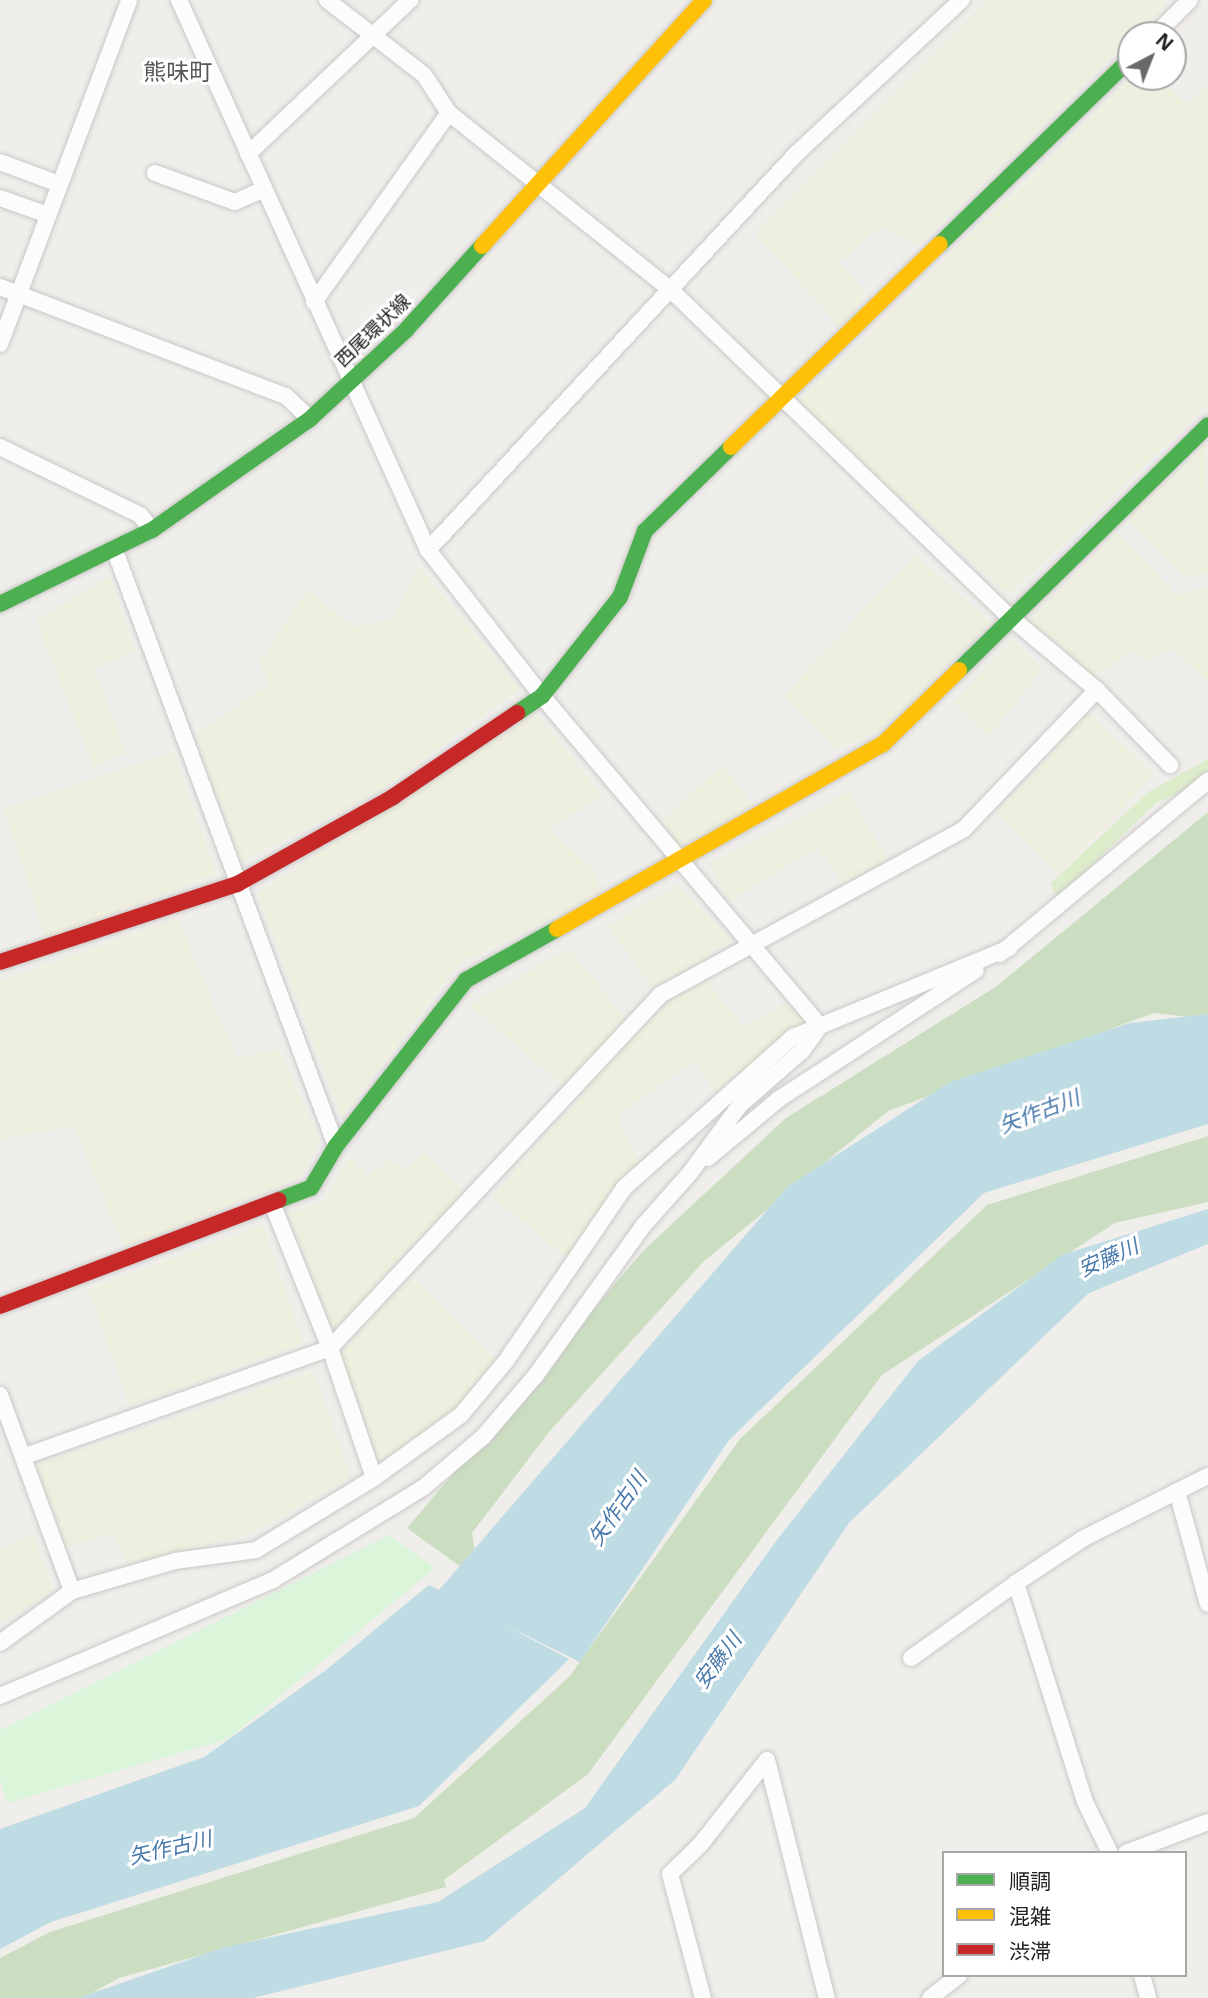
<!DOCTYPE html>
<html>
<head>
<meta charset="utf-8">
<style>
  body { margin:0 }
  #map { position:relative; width:1208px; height:1998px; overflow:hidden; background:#f0eeeb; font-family:"Open Sans","Noto Sans JP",sans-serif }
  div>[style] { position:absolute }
  .farmland>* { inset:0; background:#efefdf }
  .grass>* { inset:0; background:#ddeccb }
  .forest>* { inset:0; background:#cbdec1 }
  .park>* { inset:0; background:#daf5da }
  .water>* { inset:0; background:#bfdbe3 }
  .roads { filter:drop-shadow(0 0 2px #c9c8c7) drop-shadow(0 0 2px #c9c8c7) }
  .street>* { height:16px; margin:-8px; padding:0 8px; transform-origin:8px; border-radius:8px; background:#fdfcfc }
  .fast>* { height:16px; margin:-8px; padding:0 8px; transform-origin:8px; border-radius:8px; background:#4caf50 }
  .slow>* { height:16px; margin:-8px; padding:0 8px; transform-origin:8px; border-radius:8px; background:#ffc107 }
  .jam>* { height:16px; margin:-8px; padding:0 8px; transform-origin:8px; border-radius:8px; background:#c62828 }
  span { translate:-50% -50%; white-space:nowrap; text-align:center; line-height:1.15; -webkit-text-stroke:6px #fff; paint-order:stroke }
  .street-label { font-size:19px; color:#222 }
  .water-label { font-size:21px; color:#4a7aab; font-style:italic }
  .quarter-label { font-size:23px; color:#555 }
  .legend { position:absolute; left:942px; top:1851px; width:245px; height:126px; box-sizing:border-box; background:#fff; border:2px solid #a7a7a7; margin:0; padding:9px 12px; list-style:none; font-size:21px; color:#222 }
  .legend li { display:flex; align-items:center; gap:14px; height:35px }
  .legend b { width:35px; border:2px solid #a7a7a7 }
  .north { position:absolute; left:1117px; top:21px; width:70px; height:70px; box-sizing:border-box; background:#fff; border:2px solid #a7a7a7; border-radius:50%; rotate:42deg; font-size:19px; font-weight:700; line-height:28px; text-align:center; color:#222 }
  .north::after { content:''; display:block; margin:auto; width:24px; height:32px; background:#6a6968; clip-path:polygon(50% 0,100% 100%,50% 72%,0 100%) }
</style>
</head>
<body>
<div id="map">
  <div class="farmland">
    <div style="clip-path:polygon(987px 0,1161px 0,1165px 6px,917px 247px,883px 225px,838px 263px,867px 294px,841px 328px,755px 233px)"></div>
    <div style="clip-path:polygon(1132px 77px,1159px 77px,1186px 104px,1208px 86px,1208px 405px,1009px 595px,798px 403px)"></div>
    <div style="clip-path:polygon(1206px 443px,1208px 574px,1183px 576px,1126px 517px)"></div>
    <div style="clip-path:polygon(1117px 532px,1176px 595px,1208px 588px,1208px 682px,1174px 649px,1148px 660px,1133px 652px,1093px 676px,1030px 620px)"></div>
    <div style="clip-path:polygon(915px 555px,990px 622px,880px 731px,837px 749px,784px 695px)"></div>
    <div style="clip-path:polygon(418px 565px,520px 689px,380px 791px,242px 862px,195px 735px,269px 684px,260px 662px,307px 590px,353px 626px,392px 620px)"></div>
    <div style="clip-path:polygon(110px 576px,134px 650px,94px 669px,126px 753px,94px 767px,36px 621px)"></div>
    <div style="clip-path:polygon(1012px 638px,1043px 669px,989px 736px,954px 703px)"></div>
    <div style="clip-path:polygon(536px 713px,602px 795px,550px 829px,595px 872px,601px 893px,459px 963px,342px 1118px,257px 893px)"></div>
    <div style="clip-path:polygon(1089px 714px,1155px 774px,1058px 876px,996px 811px)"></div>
    <div style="clip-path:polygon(174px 752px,216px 874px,46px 939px,4px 809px)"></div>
    <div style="clip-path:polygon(722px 765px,758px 811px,679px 847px,662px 821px)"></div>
    <div style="clip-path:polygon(848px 792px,888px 860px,844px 885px,818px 847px,729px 901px,709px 865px)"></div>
    <div style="clip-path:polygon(678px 885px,732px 939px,655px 991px,608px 926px)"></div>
    <div style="clip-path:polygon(177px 918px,237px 1059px,278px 1049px,320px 1138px,300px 1178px,124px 1248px,74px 1126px,0 1139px,0 981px)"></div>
    <div style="clip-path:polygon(569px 949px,626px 1019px,562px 1085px,470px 1005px)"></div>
    <div style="clip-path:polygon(706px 981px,743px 1026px,787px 1003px,807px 1023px,717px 1094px,694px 1061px,617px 1115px,640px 1165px,568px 1259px,492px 1196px,661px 1006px)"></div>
    <div style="clip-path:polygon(424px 1151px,466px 1192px,333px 1329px,289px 1214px,324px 1200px,351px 1156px,367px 1178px,388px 1160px,407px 1168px)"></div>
    <div style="clip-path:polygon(263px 1225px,303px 1343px,130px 1406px,88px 1289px)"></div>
    <div style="clip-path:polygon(411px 1277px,495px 1359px,457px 1411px,380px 1462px,340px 1354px)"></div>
    <div style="clip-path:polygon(313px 1371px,351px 1478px,249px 1534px,128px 1564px,114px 1533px,66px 1547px,37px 1465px)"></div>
    <div style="clip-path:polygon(32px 1533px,54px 1591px,0 1623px,0 1550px)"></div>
  </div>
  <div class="grass">
    <div style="clip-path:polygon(1208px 759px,1208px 782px,1157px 802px,1058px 898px,1050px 884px,1148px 792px)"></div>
  </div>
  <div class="forest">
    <div style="clip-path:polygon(1208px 812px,1208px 1019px,1154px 1013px,888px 1111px,703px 1262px,549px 1432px,472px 1533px,480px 1581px,407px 1528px,644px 1250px,786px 1118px,997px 986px)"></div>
    <div style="clip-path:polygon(1208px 1136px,1208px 1202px,1115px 1223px,882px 1375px,588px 1774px,444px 1880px,446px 1887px,119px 1978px,83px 1998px,0 1998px,0 1958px,50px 1932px,414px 1818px,569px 1677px,740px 1439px,987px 1205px)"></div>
  </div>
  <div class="park">
    <div style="clip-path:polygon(389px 1535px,435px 1568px,228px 1739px,7px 1803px,0 1780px,0 1730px)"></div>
  </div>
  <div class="water">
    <div style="clip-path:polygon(1208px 1014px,1208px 1124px,984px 1193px,729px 1440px,580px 1662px,501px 1623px,569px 1659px,419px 1806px,51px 1922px,0 1949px,0 1829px,204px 1757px,326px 1670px,429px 1585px,439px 1590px,787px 1187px,950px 1082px,1130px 1023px)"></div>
    <div style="clip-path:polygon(1208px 1209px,1208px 1244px,1089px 1293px,849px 1523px,675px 1780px,485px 1941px,253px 1998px,78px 1998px,225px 1947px,438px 1902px,585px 1808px,776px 1541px,918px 1361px,1062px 1255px)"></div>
  </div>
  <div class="roads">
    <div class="street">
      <div style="left:179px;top:0;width:604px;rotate:65.64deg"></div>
      <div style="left:428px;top:550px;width:185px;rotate:52deg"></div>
      <div style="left:542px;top:696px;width:431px;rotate:49.9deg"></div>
      <div style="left:327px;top:0;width:123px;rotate:37.7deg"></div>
      <div style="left:424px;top:75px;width:45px;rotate:56.7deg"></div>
      <div style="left:449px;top:113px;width:285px;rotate:38.6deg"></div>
      <div style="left:672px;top:291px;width:468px;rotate:44deg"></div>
      <div style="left:1009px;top:616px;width:115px;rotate:40.1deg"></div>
      <div style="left:1097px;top:690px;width:105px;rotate:45.8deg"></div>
      <div style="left:1155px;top:35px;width:49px;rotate:-45deg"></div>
      <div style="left:248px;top:154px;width:224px;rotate:-43.5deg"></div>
      <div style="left:0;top:162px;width:63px;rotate:20.4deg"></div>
      <div style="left:155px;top:173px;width:85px;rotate:19.9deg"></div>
      <div style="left:235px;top:202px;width:32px;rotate:-24deg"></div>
      <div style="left:0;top:198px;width:51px;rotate:19.5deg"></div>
      <div style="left:0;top:287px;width:306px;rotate:20.9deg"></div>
      <div style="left:286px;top:396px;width:33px;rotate:44deg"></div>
      <div style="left:314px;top:302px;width:232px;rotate:-54.5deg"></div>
      <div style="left:0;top:344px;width:367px;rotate:-69.4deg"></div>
      <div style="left:0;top:447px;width:156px;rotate:25.9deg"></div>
      <div style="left:140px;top:515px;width:19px;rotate:51deg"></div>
      <div style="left:428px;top:550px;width:541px;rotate:-47.1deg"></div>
      <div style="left:796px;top:154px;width:226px;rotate:-42.9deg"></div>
      <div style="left:115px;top:551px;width:635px;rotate:69.62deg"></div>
      <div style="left:1000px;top:954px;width:271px;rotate:-39.8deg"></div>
      <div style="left:708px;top:1158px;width:92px;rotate:-39.7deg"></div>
      <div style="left:779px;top:1099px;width:235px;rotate:-33.2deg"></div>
      <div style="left:0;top:1395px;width:209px;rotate:69.8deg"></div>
      <div style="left:25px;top:1456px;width:324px;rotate:-19.5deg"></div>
      <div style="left:330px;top:1348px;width:483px;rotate:-46.9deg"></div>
      <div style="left:660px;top:995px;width:346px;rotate:-28.6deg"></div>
      <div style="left:964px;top:829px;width:192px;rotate:-46.3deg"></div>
      <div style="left:374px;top:1478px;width:107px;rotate:-35.9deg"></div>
      <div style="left:461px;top:1415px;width:70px;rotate:-50.2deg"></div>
      <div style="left:506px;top:1361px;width:209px;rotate:-55.7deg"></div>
      <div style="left:624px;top:1188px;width:227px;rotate:-41.8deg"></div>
      <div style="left:793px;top:1037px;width:234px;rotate:-22.4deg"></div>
      <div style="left:1177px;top:1491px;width:117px;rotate:74.7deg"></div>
      <div style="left:0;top:1643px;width:89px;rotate:-35.8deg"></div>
      <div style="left:72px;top:1591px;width:107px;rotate:-16.2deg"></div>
      <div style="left:175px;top:1561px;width:82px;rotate:-7.7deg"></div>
      <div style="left:256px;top:1550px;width:138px;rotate:-31.4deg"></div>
      <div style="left:374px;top:1478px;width:137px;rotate:-108.7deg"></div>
      <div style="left:330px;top:1348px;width:156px;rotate:-111.8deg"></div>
      <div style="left:911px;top:1658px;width:129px;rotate:-35.5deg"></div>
      <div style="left:0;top:1696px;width:297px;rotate:-23deg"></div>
      <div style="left:273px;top:1580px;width:177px;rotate:-31.6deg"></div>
      <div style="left:424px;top:1487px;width:77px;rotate:-40.3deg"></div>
      <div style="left:483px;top:1437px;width:82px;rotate:-49.5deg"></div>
      <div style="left:536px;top:1375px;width:183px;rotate:-54.3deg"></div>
      <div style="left:643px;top:1226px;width:71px;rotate:-48.4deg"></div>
      <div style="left:690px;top:1173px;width:84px;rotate:-53.7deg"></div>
      <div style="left:740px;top:1105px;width:82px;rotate:-41.1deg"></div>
      <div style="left:802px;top:1051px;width:31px;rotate:-54deg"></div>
      <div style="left:1110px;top:1853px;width:57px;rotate:-116.1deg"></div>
      <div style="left:1085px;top:1802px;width:230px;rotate:-107.5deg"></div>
      <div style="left:1016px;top:1583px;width:82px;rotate:-33.5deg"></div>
      <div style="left:1084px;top:1538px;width:139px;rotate:-26.6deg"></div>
      <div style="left:1126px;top:1853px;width:88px;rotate:-20.7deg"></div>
      <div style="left:1142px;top:1975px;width:24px;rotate:75deg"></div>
      <div style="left:703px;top:1998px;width:128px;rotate:-104.9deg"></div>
      <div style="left:670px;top:1874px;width:42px;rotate:-44deg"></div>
      <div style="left:700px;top:1845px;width:108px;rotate:-51.8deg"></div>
      <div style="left:767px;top:1760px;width:245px;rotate:75.9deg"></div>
      <div style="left:930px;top:1998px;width:37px;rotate:-38deg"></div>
    </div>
    <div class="fast">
      <div style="left:940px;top:244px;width:267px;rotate:-44.2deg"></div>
      <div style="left:0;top:604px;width:169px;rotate:-26deg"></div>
      <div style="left:152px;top:530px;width:193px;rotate:-35.1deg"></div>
      <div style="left:310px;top:419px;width:131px;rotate:-42.8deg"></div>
      <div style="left:406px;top:330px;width:113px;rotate:-47.9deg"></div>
      <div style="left:959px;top:670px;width:349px;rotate:-44.5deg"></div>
      <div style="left:517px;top:713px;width:30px;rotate:-34deg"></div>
      <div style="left:542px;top:696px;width:126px;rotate:-51.8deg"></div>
      <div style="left:620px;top:597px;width:71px;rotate:-69.3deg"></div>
      <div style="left:645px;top:531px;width:120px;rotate:-44.3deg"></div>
      <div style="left:279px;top:1200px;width:34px;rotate:-21deg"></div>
      <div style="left:311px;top:1188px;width:49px;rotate:-59.2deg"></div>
      <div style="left:336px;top:1146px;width:211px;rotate:-51.9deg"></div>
      <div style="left:466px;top:980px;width:104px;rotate:-29.3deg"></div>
    </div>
    <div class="slow">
      <div style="left:482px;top:246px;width:331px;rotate:-47.9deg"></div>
      <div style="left:731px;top:447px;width:291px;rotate:-44.2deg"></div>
      <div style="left:557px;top:929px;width:375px;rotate:-29.6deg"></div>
      <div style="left:883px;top:744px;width:106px;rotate:-44.2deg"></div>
    </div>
    <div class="jam">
      <div style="left:0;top:962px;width:250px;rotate:-18.2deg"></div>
      <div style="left:237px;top:884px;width:179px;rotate:-29.1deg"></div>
      <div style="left:393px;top:797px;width:150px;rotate:-34.1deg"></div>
      <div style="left:0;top:1306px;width:298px;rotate:-20.8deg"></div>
    </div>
  </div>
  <div class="street-label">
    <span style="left:373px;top:331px;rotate:-44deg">西尾環状線</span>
  </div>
  <div class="water-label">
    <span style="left:1039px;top:1111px;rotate:-21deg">矢作古川</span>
    <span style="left:1108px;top:1257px;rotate:-24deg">安藤川</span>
    <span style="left:617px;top:1508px;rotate:-55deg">矢作古川</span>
    <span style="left:717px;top:1660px;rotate:-53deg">安藤川</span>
    <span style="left:170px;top:1847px;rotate:-13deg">矢作古川</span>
  </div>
  <div class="quarter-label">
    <span style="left:178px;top:71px">熊味町</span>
  </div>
  <ul class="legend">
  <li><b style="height:9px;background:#4caf50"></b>順調</li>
  <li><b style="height:9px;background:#ffc107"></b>混雑</li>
  <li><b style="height:9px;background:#c62828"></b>渋滞</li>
  </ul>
  <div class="north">N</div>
</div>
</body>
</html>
